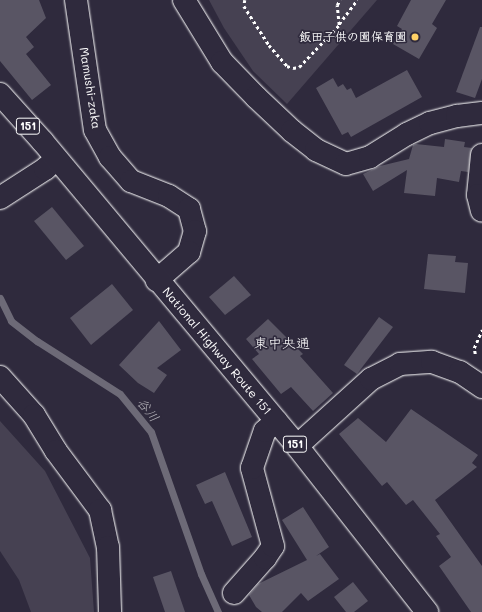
<!DOCTYPE html>
<html>
<head>
<meta charset="utf-8">
<style>
  body { margin:0 }
  #map { position:relative; width:482px; height:612px; overflow:hidden; background:#2f2a3d; font-family:Mali,"Klee One",sans-serif }
  div>[style] { position:absolute }
  .green>* { inset:0; background:#464152 }
  .stream>* { height:7px; margin:-3.5px; padding:0 3.5px; transform-origin:3.5px; border-radius:3.5px; background:#6d6a77 }
  .building>* { inset:0; background:#595564 }
  .path>* { height:2.5px; margin-top:-1.25px; transform-origin:0; background:repeating-linear-gradient(90deg,#fff 0 3px,transparent 0 6px) }
  .roads { filter:drop-shadow(0 0 1px #fff) drop-shadow(0 0 1px #fff) }
  .minor>* { height:22px; margin:-11px; padding:0 11px; transform-origin:11px; border-radius:11px; background:#2f2a3d }
  .highway>* { height:22px; margin:-11px; padding:0 11px; transform-origin:11px; border-radius:11px; background:#2f2a3d }
  .dots>* { width:11px; height:11px; translate:-50% -50%; box-sizing:border-box; border:2px solid #2f2a3d; border-radius:50% }
  span { translate:-50% -50%; white-space:nowrap; text-align:center; line-height:1.15; -webkit-text-stroke:3.5px #2f2a3d; paint-order:stroke }
  .shield-label span { padding:1px 3px; background:#2f2a3d; border:1px solid; border-radius:3px; -webkit-text-stroke-width:0 }
  .shield-label { font-size:11px; color:#fff; font-weight:700 }
  .poi-label { font-size:12px; color:#fff; font-weight:700 }
  .right { translate:-100% -50%; text-align:right }
  .street-label { font-size:12px; color:#fff }
  .water-label { font-size:13px; color:#b6b4bb; font-style:italic }
  .quarter-label { font-size:14px; color:#fff }
</style>
</head>
<body>
<div id="map">
  <div class="green">
    <div style="clip-path:polygon(209px 0,377px 0,287px 104px,253px 71px,224px 28px)"></div>
    <div style="clip-path:polygon(0 421px,45px 471px,90px 558px,94px 612px,31px 612px,19px 580px,0 551px)"></div>
  </div>
  <div class="stream">
    <div style="left:0;top:298px;width:25px;rotate:64deg"></div>
    <div style="left:11px;top:321px;width:33px;rotate:38deg"></div>
    <div style="left:37px;top:341px;width:98px;rotate:32.6deg"></div>
    <div style="left:120px;top:394px;width:49px;rotate:50.8deg"></div>
    <div style="left:151px;top:432px;width:151px;rotate:70.6deg"></div>
    <div style="left:201px;top:574px;width:42px;rotate:65.9deg"></div>
  </div>
  <div class="building">
    <div style="clip-path:polygon(0 0,39px 0,46px 18px,26px 37px,34px 47px,26px 54px,51px 85px,32px 100px,0 61px)"></div>
    <div style="clip-path:polygon(411px 0,446px 0,432px 24px,437px 28px,419px 59px,393px 44px,402px 29px,397px 26px)"></div>
    <div style="clip-path:polygon(480px 27px,482px 27px,482px 79px,475px 98px,456px 92px)"></div>
    <div style="clip-path:polygon(407px 70px,422px 97px,351px 137px,348px 132px,342px 135px,316px 88px,333px 78px,338px 87px,343px 84px,347px 90px,351px 88px,356px 98px)"></div>
    <div style="clip-path:polygon(445px 139px,465px 142px,464px 147px,472px 148px,468px 172px,461px 171px,459px 182px,437px 178px,435px 196px,404px 193px,407px 170px,373px 191px,363px 174px,380px 166px,409px 159px,413px 145px,416px 144px,444px 147px)"></div>
    <div style="clip-path:polygon(52px 207px,84px 246px,66px 260px,34px 221px)"></div>
    <div style="clip-path:polygon(428px 254px,456px 256px,455px 262px,468px 263px,465px 293px,424px 289px)"></div>
    <div style="clip-path:polygon(234px 276px,251px 295px,225px 315px,209px 297px)"></div>
    <div style="clip-path:polygon(112px 284px,133px 310px,91px 345px,70px 318px)"></div>
    <div style="clip-path:polygon(379px 317px,393px 327px,357px 374px,344px 365px)"></div>
    <div style="clip-path:polygon(268px 319px,303px 354px,300px 356px,333px 393px,313px 411px,291px 387px,281px 394px,252px 359px,259px 354px,246px 339px)"></div>
    <div style="clip-path:polygon(159px 321px,181px 350px,157px 368px,167px 375px,154px 393px,138px 383px,119px 365px)"></div>
    <div style="clip-path:polygon(411px 409px,478px 455px,472px 463px,477px 467px,435px 500px,482px 566px,482px 612px,471px 612px,439px 566px,451px 557px,436px 536px,440px 534px,413px 500px,406px 505px,387px 482px,382px 486px,339px 434px,358px 418px,386px 442px)"></div>
    <div style="clip-path:polygon(225px 472px,252px 537px,232px 546px,212px 501px,205px 504px,196px 485px)"></div>
    <div style="clip-path:polygon(303px 507px,329px 547px,316px 556px,320px 554px,339px 579px,308px 601px,301px 593px,282px 612px,262px 612px,256px 607px,249px 595px,258px 584px,307px 560px,282px 520px)"></div>
    <div style="clip-path:polygon(171px 571px,185px 612px,165px 612px,153px 577px)"></div>
    <div style="clip-path:polygon(353px 582px,368px 601px,354px 612px,346px 612px,334px 597px)"></div>
  </div>
  <div class="path">
    <div style="left:245px;top:0;width:6px;rotate:99deg"></div>
    <div style="left:244px;top:6px;width:46px;rotate:57.3deg"></div>
    <div style="left:269px;top:45px;width:28px;rotate:49deg"></div>
    <div style="left:287px;top:66px;width:6px;rotate:18deg"></div>
    <div style="left:293px;top:68px;width:6px;rotate:-9deg"></div>
    <div style="left:299px;top:67px;width:58px;rotate:-46.4deg"></div>
    <div style="left:339px;top:25px;width:20px;rotate:-96deg"></div>
    <div style="left:337px;top:5px;width:6px;rotate:-59deg"></div>
    <div style="left:339px;top:24px;width:30px;rotate:-53deg"></div>
    <div style="left:475px;top:354px;width:6px;rotate:-99deg"></div>
    <div style="left:474px;top:348px;width:20px;rotate:-66deg"></div>
  </div>
  <div class="roads">
    <div class="minor">
      <div style="left:76px;top:0;width:131px;rotate:81.7deg"></div>
      <div style="left:95px;top:130px;width:31px;rotate:61deg"></div>
      <div style="left:110px;top:157px;width:32px;rotate:49deg"></div>
      <div style="left:131px;top:181px;width:41px;rotate:21.5deg"></div>
      <div style="left:169px;top:196px;width:24px;rotate:33deg"></div>
      <div style="left:189px;top:209px;width:23px;rotate:75deg"></div>
      <div style="left:195px;top:231px;width:22px;rotate:106deg"></div>
      <div style="left:189px;top:252px;width:43px;rotate:138.8deg"></div>
      <div style="left:184px;top:0;width:73px;rotate:58.5deg"></div>
      <div style="left:222px;top:62px;width:49px;rotate:45.8deg"></div>
      <div style="left:256px;top:97px;width:50px;rotate:43.4deg"></div>
      <div style="left:292px;top:131px;width:31px;rotate:38deg"></div>
      <div style="left:316px;top:150px;width:33px;rotate:25deg"></div>
      <div style="left:346px;top:164px;width:25px;rotate:-16deg"></div>
      <div style="left:370px;top:157px;width:44px;rotate:-31.9deg"></div>
      <div style="left:407px;top:134px;width:25px;rotate:-26deg"></div>
      <div style="left:430px;top:123px;width:28px;rotate:-15deg"></div>
      <div style="left:457px;top:116px;width:25px;rotate:-7deg"></div>
      <div style="left:482px;top:155px;width:40px;rotate:95.7deg"></div>
      <div style="left:478px;top:195px;width:16px;rotate:76deg"></div>
      <div style="left:0;top:198px;width:54px;rotate:-32.8deg"></div>
      <div style="left:45px;top:169px;width:15px;rotate:-42deg"></div>
      <div style="left:0;top:377px;width:51px;rotate:48.2deg"></div>
      <div style="left:34px;top:415px;width:42px;rotate:58.6deg"></div>
      <div style="left:56px;top:451px;width:74px;rotate:53.3deg"></div>
      <div style="left:100px;top:510px;width:38px;rotate:78deg"></div>
      <div style="left:108px;top:547px;width:65px;rotate:88.2deg"></div>
      <div style="left:297px;top:446px;width:100px;rotate:-42.2deg"></div>
      <div style="left:371px;top:379px;width:33px;rotate:-27deg"></div>
      <div style="left:400px;top:364px;width:32px;rotate:-4deg"></div>
      <div style="left:432px;top:362px;width:30px;rotate:20deg"></div>
      <div style="left:460px;top:372px;width:27px;rotate:34deg"></div>
      <div style="left:234px;top:593px;width:47px;rotate:-48.5deg"></div>
      <div style="left:265px;top:558px;width:14px;rotate:-56deg"></div>
      <div style="left:273px;top:546px;width:81px;rotate:-105.1deg"></div>
      <div style="left:252px;top:468px;width:39px;rotate:-71deg"></div>
      <div style="left:265px;top:431px;width:15px;rotate:-42deg"></div>
    </div>
    <div class="highway">
      <div style="left:0;top:94px;width:64px;rotate:48.1deg"></div>
      <div style="left:43px;top:142px;width:396px;rotate:50.1deg"></div>
      <div style="left:297px;top:446px;width:211px;rotate:51.9deg"></div>
    </div>
  </div>
  <div class="dots">
    <div style="left:415px;top:37px;background:#ffd166"></div>
  </div>
  <div class="shield-label">
    <span style="left:28px;top:126px">151</span>
    <span style="left:295px;top:444px">151</span>
  </div>
  <div class="poi-label">
    <span class="right" style="left:407px;top:37px">飯田子供の園保育園</span>
  </div>
  <div class="street-label">
    <span style="left:90px;top:88px;rotate:81deg">Mamushi-zaka</span>
    <span style="left:217px;top:351px;rotate:50deg">National Highway Route 151</span>
  </div>
  <div class="water-label">
    <span style="left:148px;top:410px;rotate:52deg">谷川</span>
  </div>
  <div class="quarter-label">
    <span style="left:282px;top:343px">東中央通</span>
  </div>
</div>
</body>
</html>
